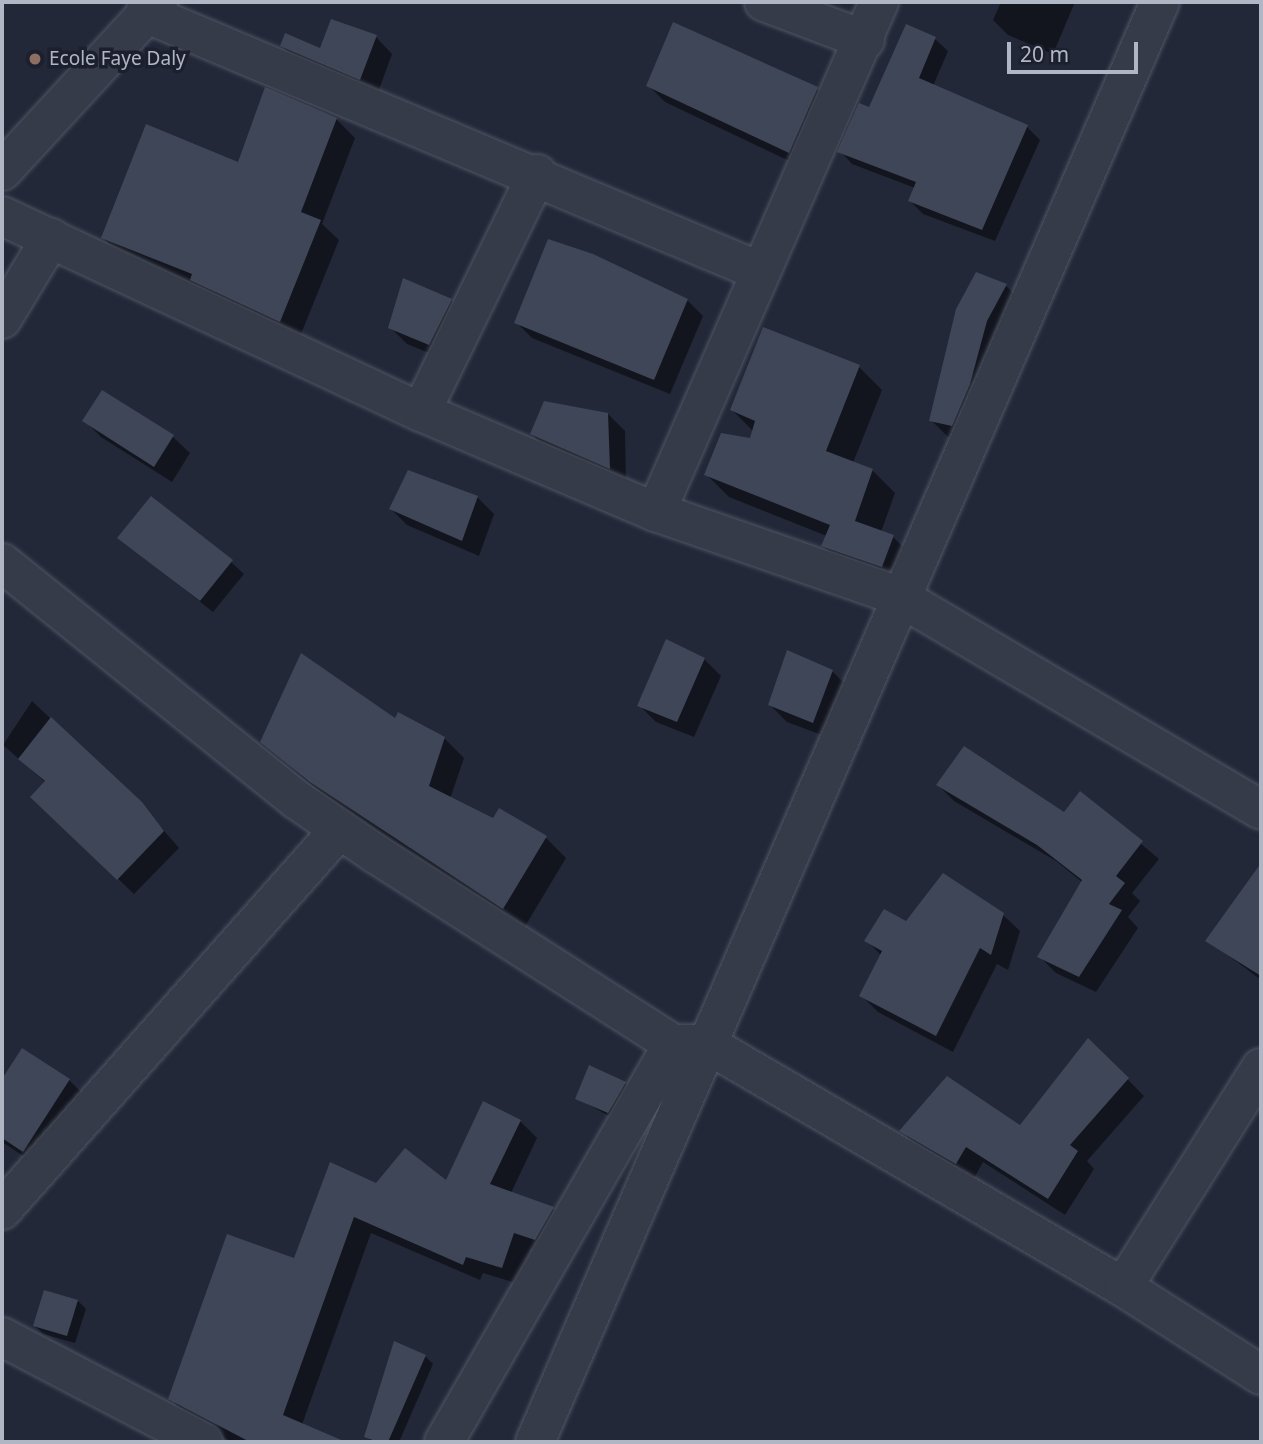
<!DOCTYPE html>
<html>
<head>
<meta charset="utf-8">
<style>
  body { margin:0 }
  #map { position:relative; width:1263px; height:1444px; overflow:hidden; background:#232839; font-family:"Noto Sans",sans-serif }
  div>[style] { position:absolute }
  .shadow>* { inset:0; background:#0007 }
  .building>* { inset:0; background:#3f4658 }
  .roads { filter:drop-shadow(0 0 2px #515664) drop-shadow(0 0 2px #515664) }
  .minor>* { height:38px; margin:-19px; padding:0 19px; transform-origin:19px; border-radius:19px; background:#363b49 }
  .dots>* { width:19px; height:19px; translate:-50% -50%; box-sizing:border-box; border:4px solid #1c202e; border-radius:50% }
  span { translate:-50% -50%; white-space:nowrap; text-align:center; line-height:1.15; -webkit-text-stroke:7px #1c202e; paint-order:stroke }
  .poi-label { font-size:19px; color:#b1b6c5 }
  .left { translate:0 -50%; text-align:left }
  .frame { position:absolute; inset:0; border:4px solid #b1b6c5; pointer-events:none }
  .scale { position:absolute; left:1007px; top:42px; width:131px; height:32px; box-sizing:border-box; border:4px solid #b1b6c5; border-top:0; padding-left:9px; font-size:21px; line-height:24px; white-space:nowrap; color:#b1b6c5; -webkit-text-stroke:5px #1c202e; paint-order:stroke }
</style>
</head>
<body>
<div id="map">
  <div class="shadow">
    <div style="clip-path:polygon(1001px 2px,1075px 2px,1053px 54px,1008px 35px,993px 20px)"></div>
    <div style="clip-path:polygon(907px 26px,935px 39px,948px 51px,933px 86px,1027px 127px,1040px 140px,995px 241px,923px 214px,910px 201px,915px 188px,852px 164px,840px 151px,870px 109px)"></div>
    <div style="clip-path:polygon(376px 37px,392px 54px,377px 95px,299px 63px,282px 46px,321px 50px)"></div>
    <div style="clip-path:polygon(649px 86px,817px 89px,833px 106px,806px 169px,665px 102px)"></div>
    <div style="clip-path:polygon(336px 119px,355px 138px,322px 224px,339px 240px,299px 339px,122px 257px,103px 238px,239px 164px)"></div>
    <div style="clip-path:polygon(977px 275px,1006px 286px,1023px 302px,969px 442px,948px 437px,931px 420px)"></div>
    <div style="clip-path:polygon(451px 300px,468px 317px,446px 360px,407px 344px,390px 327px)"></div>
    <div style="clip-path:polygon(687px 300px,703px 316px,670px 394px,532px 338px,516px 322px)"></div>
    <div style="clip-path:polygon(764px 329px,859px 367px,882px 390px,853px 463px,872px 470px,895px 493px,881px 532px,893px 537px,915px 559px,905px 589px,845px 568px,823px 546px,827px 536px,729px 497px,706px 474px,752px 440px,754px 432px,732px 410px)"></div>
    <div style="clip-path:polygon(608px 414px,625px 431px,626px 484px,548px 451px,532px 434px)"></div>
    <div style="clip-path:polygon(85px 421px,173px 437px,190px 453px,172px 482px,101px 437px)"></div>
    <div style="clip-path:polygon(477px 497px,494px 514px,479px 556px,407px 525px,391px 509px)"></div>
    <div style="clip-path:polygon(119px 538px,231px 562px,244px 574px,213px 612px)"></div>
    <div style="clip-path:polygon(704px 659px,721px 676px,694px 737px,656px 722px,639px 705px)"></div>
    <div style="clip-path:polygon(832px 671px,849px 688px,830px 738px,787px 722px,770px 705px)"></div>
    <div style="clip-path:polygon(32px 701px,140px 803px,179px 848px,134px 894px,48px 812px,46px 783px,3px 745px)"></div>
    <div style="clip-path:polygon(396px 720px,444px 738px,464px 758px,450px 799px,493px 821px,546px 838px,566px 858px,524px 928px,332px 802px,262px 742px)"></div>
    <div style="clip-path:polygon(938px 785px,1064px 814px,1080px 793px,1159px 859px,1132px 893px,1140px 901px,1128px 917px,1138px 928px,1096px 992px,1056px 973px,1039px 956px,1082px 882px,1056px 861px,954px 801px)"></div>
    <div style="clip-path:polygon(1259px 869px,1261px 871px,1261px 980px,1208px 940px)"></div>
    <div style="clip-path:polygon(1003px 915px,1020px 931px,1008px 970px,997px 964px,953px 1052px,878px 1012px,861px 995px,882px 956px,866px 940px,907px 923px)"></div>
    <div style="clip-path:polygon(1089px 1040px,1144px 1096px,1087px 1161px,1094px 1169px,1065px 1215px,983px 1162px,973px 1180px,917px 1147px,901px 1130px,1020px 1127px)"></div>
    <div style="clip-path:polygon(23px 1050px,69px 1080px,86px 1097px,40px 1167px,2px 1142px,2px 1083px)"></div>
    <div style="clip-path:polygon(625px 1083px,633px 1091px,616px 1120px,577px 1098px)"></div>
    <div style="clip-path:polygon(520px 1121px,537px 1138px,511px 1193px,553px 1209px,570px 1226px,552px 1256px,531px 1249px,519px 1284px,483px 1273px,480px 1280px,371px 1233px,300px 1430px,308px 1437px,306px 1442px,232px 1442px,187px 1416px,170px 1398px,295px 1260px,377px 1185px,447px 1183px)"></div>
    <div style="clip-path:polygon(78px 1301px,86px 1309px,75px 1343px,43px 1334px,35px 1326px)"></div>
    <div style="clip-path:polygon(425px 1356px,433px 1364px,399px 1442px,372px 1442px,366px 1436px)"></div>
  </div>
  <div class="building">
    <div style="clip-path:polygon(331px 19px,377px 35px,360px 80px,280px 46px,285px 33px,320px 48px)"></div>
    <div style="clip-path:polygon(673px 22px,818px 87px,789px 153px,646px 86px)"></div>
    <div style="clip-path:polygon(906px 24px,936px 37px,919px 78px,1028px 125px,982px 230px,908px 201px,916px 182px,837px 152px,859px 103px,869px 107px)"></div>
    <div style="clip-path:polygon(265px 87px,337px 118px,301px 212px,321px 220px,280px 322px,190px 280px,192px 274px,101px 238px,146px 124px,238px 162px)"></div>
    <div style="clip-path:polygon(548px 239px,593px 254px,688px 299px,654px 380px,514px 323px)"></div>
    <div style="clip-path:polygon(976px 272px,1007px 284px,987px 321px,970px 384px,952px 426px,929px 421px,956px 309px)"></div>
    <div style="clip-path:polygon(403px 278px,452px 299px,429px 345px,388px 328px)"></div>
    <div style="clip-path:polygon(763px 327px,860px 365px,826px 451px,873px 469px,855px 521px,894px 535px,882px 567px,821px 546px,830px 525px,704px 475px,721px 433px,750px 438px,755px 421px,730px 410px)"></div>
    <div style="clip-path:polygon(102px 390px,174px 435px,154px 467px,82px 421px)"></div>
    <div style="clip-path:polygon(544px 401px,608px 413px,610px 469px,530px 434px)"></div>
    <div style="clip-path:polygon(408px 470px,478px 496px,462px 541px,389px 509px)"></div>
    <div style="clip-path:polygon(151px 496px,233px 560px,200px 601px,117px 538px)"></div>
    <div style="clip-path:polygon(666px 639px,705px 658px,677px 722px,637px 706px)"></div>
    <div style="clip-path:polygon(787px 650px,833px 670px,813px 723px,768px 705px)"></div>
    <div style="clip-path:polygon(301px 653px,395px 718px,398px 712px,445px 737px,429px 786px,493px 818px,499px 808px,547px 836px,503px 909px,310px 782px,260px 742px)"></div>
    <div style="clip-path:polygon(51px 717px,142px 802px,164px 831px,117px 880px,30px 797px,45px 781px,18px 759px)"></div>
    <div style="clip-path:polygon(964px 746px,1064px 812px,1080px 791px,1143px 841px,1116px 876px,1125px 883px,1109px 904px,1122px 910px,1079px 977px,1037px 957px,1082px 880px,1037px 845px,936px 785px)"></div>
    <div style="clip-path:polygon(1261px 863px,1261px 976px,1205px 941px)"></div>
    <div style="clip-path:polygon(943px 873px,1004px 913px,991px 955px,980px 948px,936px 1036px,859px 996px,882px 951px,864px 941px,884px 909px,906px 921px)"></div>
    <div style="clip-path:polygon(1088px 1038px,1129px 1078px,1070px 1145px,1078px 1151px,1048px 1199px,966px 1147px,956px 1164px,899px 1131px,947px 1076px,1020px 1125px)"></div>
    <div style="clip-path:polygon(22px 1048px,70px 1079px,23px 1152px,2px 1138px,2px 1079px)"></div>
    <div style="clip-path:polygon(589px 1065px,626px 1082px,608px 1113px,575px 1099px)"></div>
    <div style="clip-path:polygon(483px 1101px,521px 1120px,490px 1184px,554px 1207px,535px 1240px,514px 1233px,502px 1268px,466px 1257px,463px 1265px,354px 1217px,283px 1415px,346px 1442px,250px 1442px,168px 1399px,227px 1234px,294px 1258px,330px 1162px,376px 1183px,405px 1148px,446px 1180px)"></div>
    <div style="clip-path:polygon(44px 1290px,78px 1300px,67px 1336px,33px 1326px)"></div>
    <div style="clip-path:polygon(394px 1341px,426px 1355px,388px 1442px,378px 1442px,364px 1437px)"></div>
  </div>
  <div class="roads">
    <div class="minor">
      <div style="left:764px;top:2px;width:108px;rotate:20.6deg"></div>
      <div style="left:145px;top:13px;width:668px;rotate:22.8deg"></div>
      <div style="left:2px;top:171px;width:230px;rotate:-47.3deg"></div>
      <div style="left:2px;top:216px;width:463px;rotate:25.1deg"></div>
      <div style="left:421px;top:412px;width:255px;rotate:23.1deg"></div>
      <div style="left:656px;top:512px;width:256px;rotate:19.1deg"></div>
      <div style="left:898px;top:596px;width:421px;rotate:30.5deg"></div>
      <div style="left:2px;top:319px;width:95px;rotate:-58.8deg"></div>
      <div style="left:421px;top:412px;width:265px;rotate:-64deg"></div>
      <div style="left:656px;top:512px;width:557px;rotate:-66.38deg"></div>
      <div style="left:2px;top:563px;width:378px;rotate:38.8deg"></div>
      <div style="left:297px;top:800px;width:96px;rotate:34.4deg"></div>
      <div style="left:376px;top:854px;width:353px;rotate:32.6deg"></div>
      <div style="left:673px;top:1044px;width:34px"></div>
      <div style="left:707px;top:1044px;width:482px;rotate:30.3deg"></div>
      <div style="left:1123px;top:1287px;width:164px;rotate:32.5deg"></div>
      <div style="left:2px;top:1210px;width:508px;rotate:-48.43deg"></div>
      <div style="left:1123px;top:1287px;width:259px;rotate:-57.8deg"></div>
      <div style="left:2px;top:1337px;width:227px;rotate:27.6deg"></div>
      <div style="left:444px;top:1442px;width:459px;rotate:-60.1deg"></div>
      <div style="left:535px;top:1442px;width:1570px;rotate:-66.54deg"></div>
    </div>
  </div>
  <div class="dots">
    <div style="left:35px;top:59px;background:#8d6e63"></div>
  </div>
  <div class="poi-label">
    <span class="left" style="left:49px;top:59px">Ecole Faye Daly</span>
  </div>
  <div class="frame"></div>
  <div class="scale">20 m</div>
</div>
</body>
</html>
